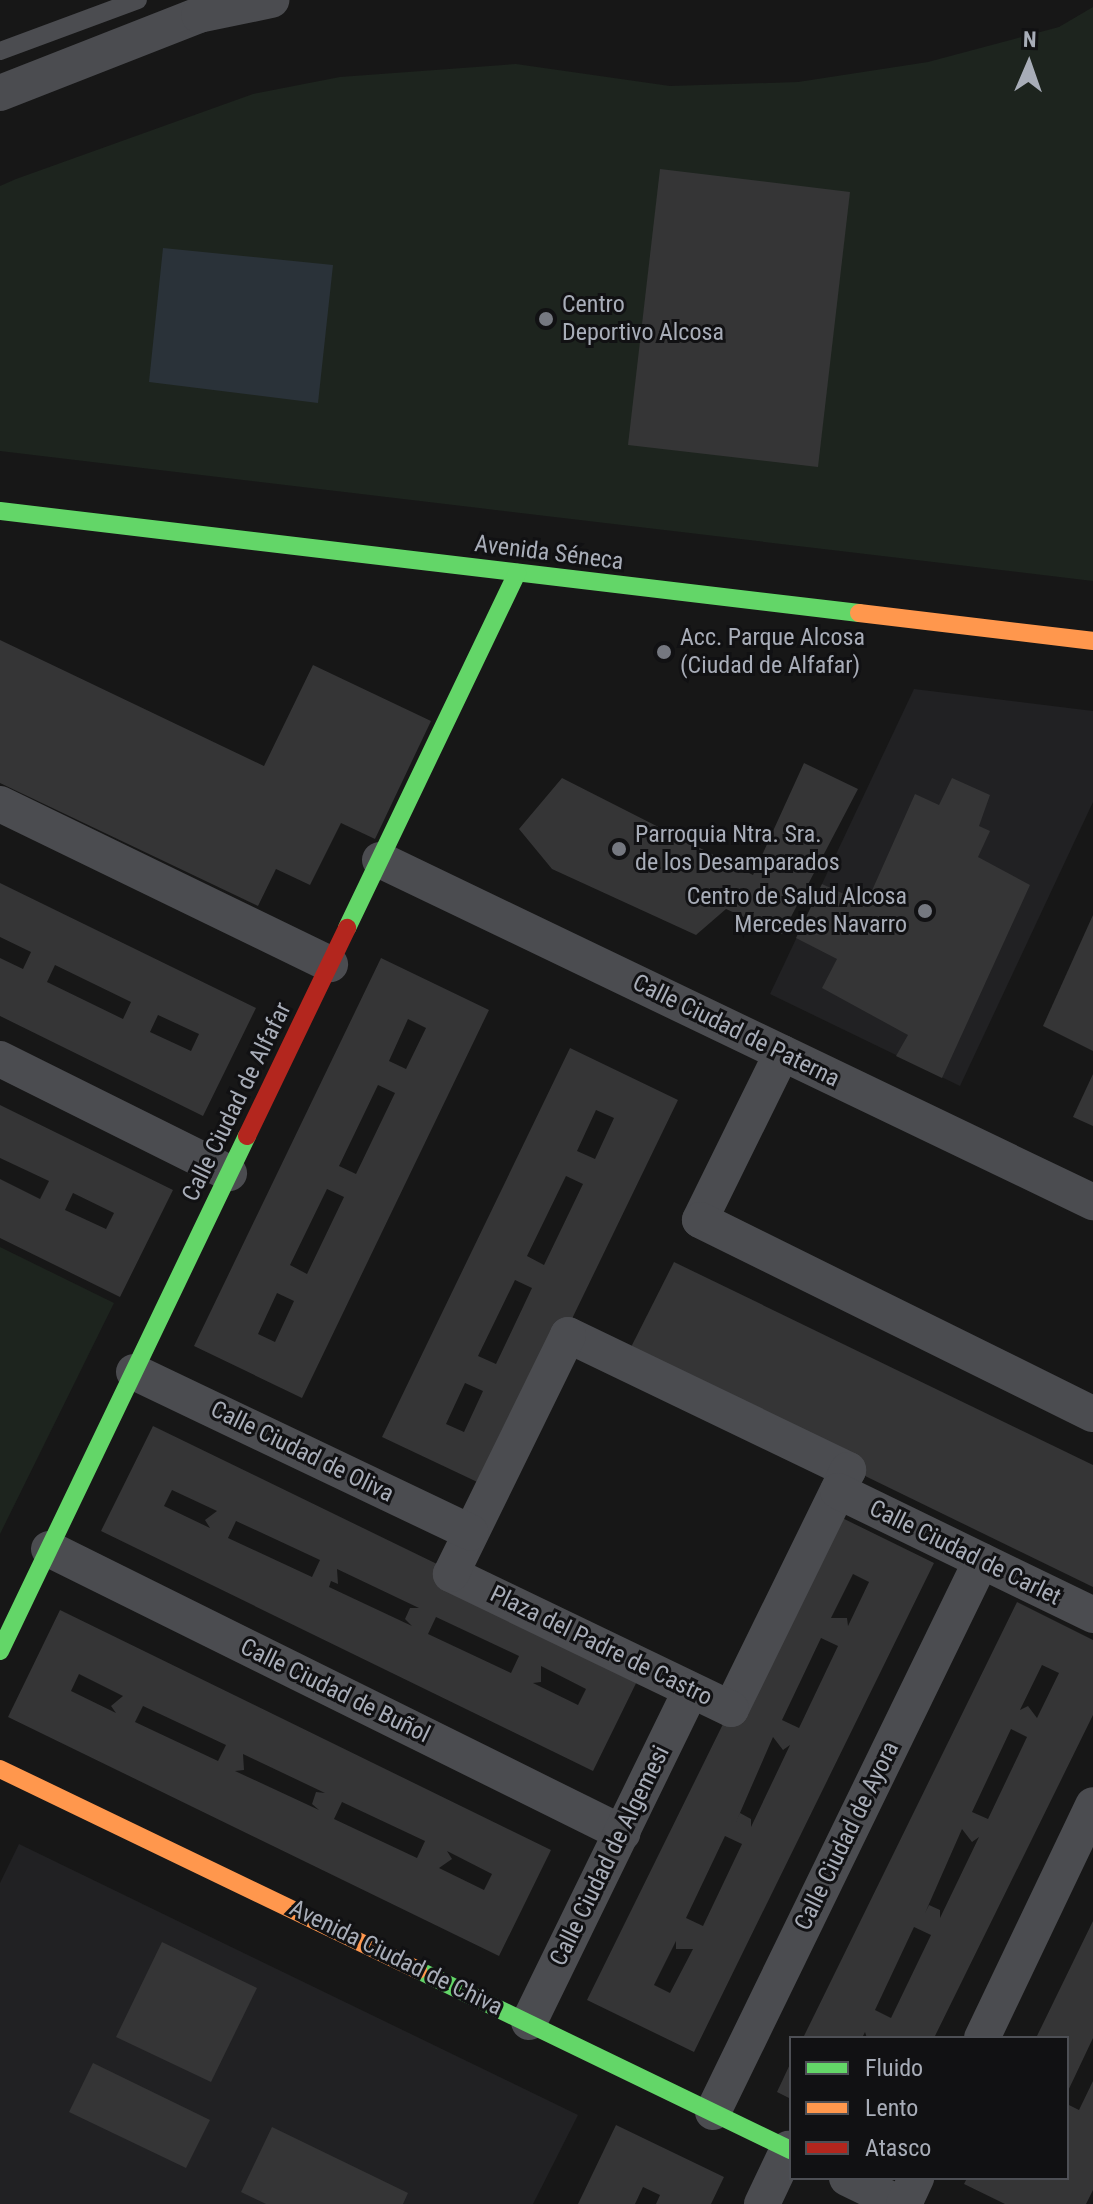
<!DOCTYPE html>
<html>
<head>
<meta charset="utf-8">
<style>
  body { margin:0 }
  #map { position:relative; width:1093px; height:2204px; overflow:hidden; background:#171717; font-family:"Roboto Condensed",sans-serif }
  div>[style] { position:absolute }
  .built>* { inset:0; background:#212123 }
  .green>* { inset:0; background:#1d241e }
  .water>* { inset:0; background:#2a3239 }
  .building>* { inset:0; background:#353536 }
  .lane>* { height:18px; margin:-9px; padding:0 9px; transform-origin:9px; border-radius:9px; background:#4b4c50 }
  .street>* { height:36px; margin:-18px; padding:0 18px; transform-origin:18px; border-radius:18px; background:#4b4c50 }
  .fast>* { height:18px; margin:-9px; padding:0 9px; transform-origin:9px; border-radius:9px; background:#63d668 }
  .slow>* { height:18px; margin:-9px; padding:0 9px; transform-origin:9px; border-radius:9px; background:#ff974d }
  .jam>* { height:18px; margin:-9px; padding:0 9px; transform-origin:9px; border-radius:9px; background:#b3261e }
  .dots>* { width:22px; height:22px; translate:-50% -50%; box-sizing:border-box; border:4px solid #111113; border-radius:50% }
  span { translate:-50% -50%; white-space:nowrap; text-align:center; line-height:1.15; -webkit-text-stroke:6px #111113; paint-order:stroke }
  .poi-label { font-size:24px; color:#a8adb8 }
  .left { translate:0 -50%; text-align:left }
  .right { translate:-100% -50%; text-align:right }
  .street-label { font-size:24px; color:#a8adb8 }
  .legend { position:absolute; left:789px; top:2036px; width:280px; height:144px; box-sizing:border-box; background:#111113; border:2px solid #4d4f55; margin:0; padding:10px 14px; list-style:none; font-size:24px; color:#a8adb8 }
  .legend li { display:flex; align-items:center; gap:16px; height:40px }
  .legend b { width:40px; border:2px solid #4d4f55 }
  .north { position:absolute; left:989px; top:24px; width:80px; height:80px; -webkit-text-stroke:6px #111113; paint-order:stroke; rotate:2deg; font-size:22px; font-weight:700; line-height:32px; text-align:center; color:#a8adb8 }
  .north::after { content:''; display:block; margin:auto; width:28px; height:36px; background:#a8adb8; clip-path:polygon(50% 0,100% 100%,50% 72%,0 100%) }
</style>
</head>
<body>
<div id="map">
  <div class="built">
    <div style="clip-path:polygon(914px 689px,1093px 711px,1093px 802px,960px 1086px,770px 994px)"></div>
    <div style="clip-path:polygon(19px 1844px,578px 2115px,533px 2204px,0 2204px,0 1883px)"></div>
  </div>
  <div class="green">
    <div style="clip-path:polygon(1093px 7px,1093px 581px,0 451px,0 186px,16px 179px,253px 94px,340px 77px,516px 64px,670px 86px,798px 82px,928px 62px,1059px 27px)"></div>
    <div style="clip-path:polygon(0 1247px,114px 1303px,0 1534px)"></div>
  </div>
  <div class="water">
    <div style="clip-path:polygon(163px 248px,333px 265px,318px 403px,149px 382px)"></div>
  </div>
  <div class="building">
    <div style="clip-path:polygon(660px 169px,850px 192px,818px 467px,628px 445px)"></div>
    <div style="clip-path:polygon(0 640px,264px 766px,313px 665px,431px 721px,375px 839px,341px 823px,310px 885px,276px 869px,258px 906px,0 783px)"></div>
    <div style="clip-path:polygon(804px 763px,858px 789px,782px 934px,726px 909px,696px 935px,552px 869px,519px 829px,562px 778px,753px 875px)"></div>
    <div style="clip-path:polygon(952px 778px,990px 795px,979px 826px,990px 831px,978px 857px,1030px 885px,942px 1078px,896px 1056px,908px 1035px,822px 988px,837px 959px,796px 938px,822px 884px,866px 904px,915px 794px,939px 805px)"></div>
    <div style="clip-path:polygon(evenodd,0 883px,256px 1008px,203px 1116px,0 1016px,0 958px,23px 969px,31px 952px,0 937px,0 883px,55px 965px,131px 1002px,123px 1019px,47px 982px,55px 965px,0 883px,158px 1015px,199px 1034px,191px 1051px,150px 1032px,158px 1015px)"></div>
    <div style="clip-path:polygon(1093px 915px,1093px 1051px,1043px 1026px)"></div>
    <div style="clip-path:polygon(evenodd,381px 958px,489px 1010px,302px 1398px,194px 1346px,381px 958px,408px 1019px,426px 1028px,406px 1069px,389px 1061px,408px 1019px,381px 958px,378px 1085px,395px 1093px,356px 1174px,339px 1166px,378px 1085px,381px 958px,327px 1189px,344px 1197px,307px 1274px,290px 1265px,327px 1189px,381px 958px,277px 1293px,294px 1301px,275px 1342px,258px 1334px,277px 1293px)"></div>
    <div style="clip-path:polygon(evenodd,570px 1048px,678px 1100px,490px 1488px,382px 1437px,570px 1048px,596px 1110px,614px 1118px,595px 1159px,577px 1151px,596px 1110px,570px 1048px,566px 1176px,583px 1184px,544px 1265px,527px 1256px,566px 1176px,570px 1048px,515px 1280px,532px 1288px,496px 1364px,478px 1356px,515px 1280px,570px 1048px,465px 1383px,483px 1391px,464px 1432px,446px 1424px,465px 1383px)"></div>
    <div style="clip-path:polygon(1093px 1074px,1093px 1126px,1073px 1117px)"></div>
    <div style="clip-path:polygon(evenodd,0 1105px,173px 1190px,120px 1297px,0 1238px,0 1179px,40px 1199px,49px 1181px,0 1158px,0 1105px,73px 1193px,114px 1213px,106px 1229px,65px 1210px,73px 1193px)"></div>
    <div style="clip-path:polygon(674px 1262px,1093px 1465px,1093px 1587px,625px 1359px)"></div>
    <div style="clip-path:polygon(evenodd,153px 1426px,645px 1665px,593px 1771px,101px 1531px,153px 1426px,172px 1490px,217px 1511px,205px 1520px,210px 1528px,164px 1506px,172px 1490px,153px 1426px,236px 1521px,320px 1560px,312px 1577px,228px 1538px,236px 1521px,153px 1426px,337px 1569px,419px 1608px,410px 1608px,405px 1619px,412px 1626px,329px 1587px,331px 1581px,338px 1584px,337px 1569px,153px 1426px,436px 1617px,519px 1656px,511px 1673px,428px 1634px,436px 1617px,153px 1426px,541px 1666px,586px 1689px,578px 1705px,533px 1683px,541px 1682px,541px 1666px)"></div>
    <div style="clip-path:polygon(evenodd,828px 1511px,934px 1563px,694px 2052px,587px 2000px,828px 1511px,853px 1574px,869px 1582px,848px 1626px,847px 1618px,831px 1618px,853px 1574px,828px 1511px,821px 1638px,838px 1646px,799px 1728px,782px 1720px,821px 1638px,828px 1511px,773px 1737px,783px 1750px,790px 1745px,751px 1827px,751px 1819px,740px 1813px,736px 1822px,773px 1737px,828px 1511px,725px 1836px,742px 1844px,703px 1926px,686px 1918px,725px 1836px,828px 1511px,676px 1941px,676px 1949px,693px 1949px,670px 1993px,654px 1985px,676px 1941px)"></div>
    <div style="clip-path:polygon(evenodd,1017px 1602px,1093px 1640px,1093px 1715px,934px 2038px,867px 2038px,865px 2032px,862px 2038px,803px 2038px,1017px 1602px,1042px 1665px,1059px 1673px,1037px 1718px,1028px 1706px,1020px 1710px,1042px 1665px,1017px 1602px,1011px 1729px,1027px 1737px,988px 1819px,972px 1812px,1011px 1729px,1017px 1602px,962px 1829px,972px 1842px,979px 1837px,940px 1918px,940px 1910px,929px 1905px,925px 1913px,962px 1829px,1017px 1602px,914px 1927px,931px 1935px,891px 2018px,875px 2010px,914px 1927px)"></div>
    <div style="clip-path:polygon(evenodd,60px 1610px,551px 1850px,499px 1956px,8px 1717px,60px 1610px,79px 1674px,123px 1696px,111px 1706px,116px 1713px,71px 1691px,79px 1674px,60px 1610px,143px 1706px,226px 1745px,218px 1761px,135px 1722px,143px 1706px,60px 1610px,243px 1754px,325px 1793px,316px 1792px,312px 1804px,319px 1810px,235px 1771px,244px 1770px,243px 1754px,60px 1610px,342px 1802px,425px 1841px,417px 1858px,334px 1819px,342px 1802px,60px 1610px,447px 1851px,492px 1874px,484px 1890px,439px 1868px,452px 1859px,447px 1851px)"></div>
    <div style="clip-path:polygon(1093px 1921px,1093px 2038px,1067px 2093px,1067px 2038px,1036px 2038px)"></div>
    <div style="clip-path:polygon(162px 1942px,257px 1988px,211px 2082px,116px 2037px)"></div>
    <div style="clip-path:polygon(791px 2062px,791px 2099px,777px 2092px)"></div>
    <div style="clip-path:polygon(93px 2063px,210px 2120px,186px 2168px,69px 2112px)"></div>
    <div style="clip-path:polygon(1093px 2081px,1093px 2190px,1086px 2204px,1005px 2204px,964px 2184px,967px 2178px,1067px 2178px,1067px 2104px,1079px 2110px)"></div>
    <div style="clip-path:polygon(616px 2125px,724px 2177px,711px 2204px,656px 2204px,660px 2195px,643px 2187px,635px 2204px,578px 2204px)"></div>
    <div style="clip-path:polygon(272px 2127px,408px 2193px,403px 2204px,266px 2204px,241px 2192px)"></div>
  </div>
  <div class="lane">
    <div style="left:0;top:51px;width:147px;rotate:-20.3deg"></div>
  </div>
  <div class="street">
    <div style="left:0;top:93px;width:214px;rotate:-21.4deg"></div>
    <div style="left:199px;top:15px;width:74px;rotate:-11.8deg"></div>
    <div style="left:0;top:804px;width:367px;rotate:25.9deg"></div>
    <div style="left:380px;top:860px;width:791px;rotate:25.63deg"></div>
    <div style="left:782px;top:1053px;width:186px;rotate:116.2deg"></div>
    <div style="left:700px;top:1220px;width:438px;rotate:26.3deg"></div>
    <div style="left:0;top:1059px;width:256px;rotate:26.5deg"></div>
    <div style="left:568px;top:1335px;width:311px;rotate:25.7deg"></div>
    <div style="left:848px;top:1470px;width:266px;rotate:116.1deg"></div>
    <div style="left:731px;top:1709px;width:311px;rotate:-154.3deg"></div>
    <div style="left:451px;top:1574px;width:266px;rotate:-63.9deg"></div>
    <div style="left:134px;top:1372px;width:373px;rotate:25.5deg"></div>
    <div style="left:838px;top:1491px;width:284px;rotate:25.9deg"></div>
    <div style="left:49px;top:1549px;width:640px;rotate:26.36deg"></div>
    <div style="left:529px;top:2022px;width:369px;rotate:-64deg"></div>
    <div style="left:982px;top:2038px;width:258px;rotate:-64.5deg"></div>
    <div style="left:713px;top:2112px;width:613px;rotate:-64.06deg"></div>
    <div style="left:847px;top:2178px;width:59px;rotate:26.1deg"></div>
    <div style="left:762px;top:2204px;width:61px;rotate:-64.7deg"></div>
    <div style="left:904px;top:2204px;width:29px;rotate:-65deg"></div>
  </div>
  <div class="fast">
    <div style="left:0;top:511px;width:865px;rotate:6.77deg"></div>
    <div style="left:347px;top:928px;width:394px;rotate:-64.4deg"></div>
    <div style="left:0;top:1651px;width:571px;rotate:-64.38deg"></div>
    <div style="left:418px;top:1970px;width:414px;rotate:25.8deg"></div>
  </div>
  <div class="slow">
    <div style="left:859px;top:613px;width:236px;rotate:6.8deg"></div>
    <div style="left:0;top:1769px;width:464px;rotate:25.7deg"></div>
  </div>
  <div class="jam">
    <div style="left:247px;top:1136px;width:231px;rotate:-64.3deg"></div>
  </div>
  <div class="dots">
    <div style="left:546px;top:319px;background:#757880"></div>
    <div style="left:664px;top:652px;background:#757880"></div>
    <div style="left:619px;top:849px;background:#757880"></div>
    <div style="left:925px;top:911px;background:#757880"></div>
  </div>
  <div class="poi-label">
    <span class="left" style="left:562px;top:319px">Centro<br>Deportivo Alcosa</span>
    <span class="left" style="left:680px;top:652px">Acc. Parque Alcosa<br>(Ciudad de Alfafar)</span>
    <span class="left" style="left:635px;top:849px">Parroquia Ntra. Sra.<br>de los Desamparados</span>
    <span class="right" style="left:907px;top:911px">Centro de Salud Alcosa<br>Mercedes Navarro</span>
  </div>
  <div class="street-label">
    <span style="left:549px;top:553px;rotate:7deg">Avenida Séneca</span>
    <span style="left:736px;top:1031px;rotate:26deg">Calle Ciudad de Paterna</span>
    <span style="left:237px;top:1102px;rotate:-64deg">Calle Ciudad de Alfafar</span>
    <span style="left:302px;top:1452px;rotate:26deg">Calle Ciudad de Oliva</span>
    <span style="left:965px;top:1553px;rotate:26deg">Calle Ciudad de Carlet</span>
    <span style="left:601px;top:1646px;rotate:26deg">Plaza del Padre de Castro</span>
    <span style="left:335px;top:1691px;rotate:26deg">Calle Ciudad de Buñol</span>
    <span style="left:847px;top:1836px;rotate:-64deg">Calle Ciudad de Ayora</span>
    <span style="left:610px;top:1856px;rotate:-64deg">Calle Ciudad de Algemesi</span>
    <span style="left:396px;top:1958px;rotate:26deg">Avenida Ciudad de Chiva</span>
  </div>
  <ul class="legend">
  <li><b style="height:10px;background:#63d668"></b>Fluido</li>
  <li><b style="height:10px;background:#ff974d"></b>Lento</li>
  <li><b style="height:10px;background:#b3261e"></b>Atasco</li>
  </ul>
  <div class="north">N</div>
</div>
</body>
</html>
